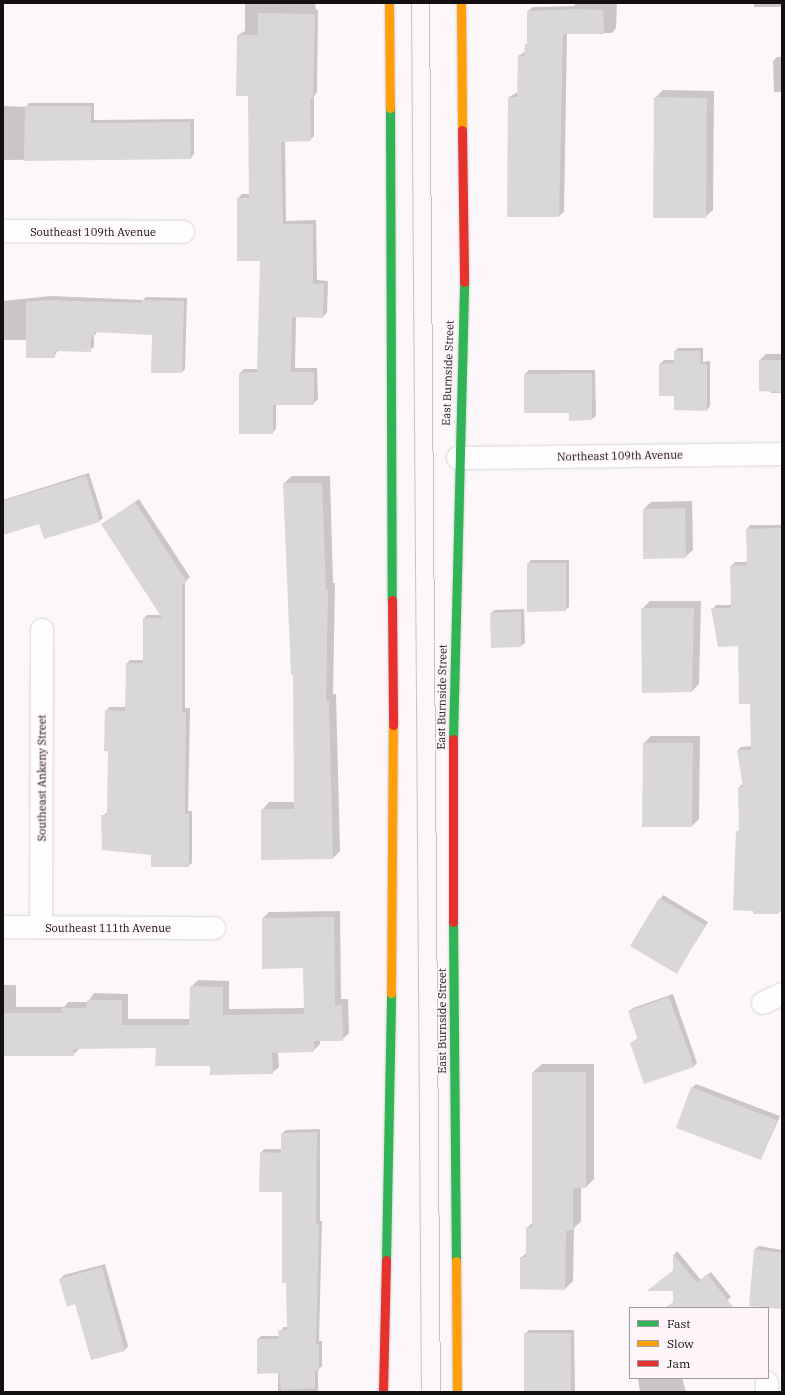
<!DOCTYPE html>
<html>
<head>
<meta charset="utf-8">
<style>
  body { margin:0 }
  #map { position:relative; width:785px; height:1395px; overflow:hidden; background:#fcf7fa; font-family:"IBM Plex Serif",serif }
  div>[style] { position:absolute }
  .shadow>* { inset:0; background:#0003 }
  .building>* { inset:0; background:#dad7d9 }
  .roads { filter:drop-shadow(0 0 1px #d8d5d7) drop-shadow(0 0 1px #d8d5d7) }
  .street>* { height:22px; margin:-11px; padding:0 11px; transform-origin:11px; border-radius:11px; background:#fffefe }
  .fast>* { height:9px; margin:-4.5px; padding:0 4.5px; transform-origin:4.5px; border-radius:4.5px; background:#30b455 }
  .slow>* { height:9px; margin:-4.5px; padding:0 4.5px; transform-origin:4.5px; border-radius:4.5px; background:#ff9f0a }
  .jam>* { height:9px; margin:-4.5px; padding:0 4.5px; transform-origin:4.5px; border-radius:4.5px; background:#e5322d }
  .tram>* { height:1px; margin:-0.5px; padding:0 0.5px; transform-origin:0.5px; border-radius:0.5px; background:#c6c5c5 }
  span { translate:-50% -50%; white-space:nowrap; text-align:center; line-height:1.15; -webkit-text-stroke:3px #fef5fa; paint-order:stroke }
  .street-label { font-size:11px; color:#131012 }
  .frame { position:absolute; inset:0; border:4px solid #131012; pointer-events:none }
  .legend { position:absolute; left:629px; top:1307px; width:140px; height:72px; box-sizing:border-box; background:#fef5fa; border:1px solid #a0999d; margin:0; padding:5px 7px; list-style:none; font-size:12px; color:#131012 }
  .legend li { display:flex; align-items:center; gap:8px; height:20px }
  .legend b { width:20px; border:1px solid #a0999d }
</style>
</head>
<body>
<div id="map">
  <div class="shadow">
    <div style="clip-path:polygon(245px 3px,315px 3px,316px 10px,318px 10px,317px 92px,314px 96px,314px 136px,310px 140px,285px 141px,286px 221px,316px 220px,317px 280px,328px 281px,327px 312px,323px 317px,296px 316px,295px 368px,317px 368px,318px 399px,313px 404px,276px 404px,276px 429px,272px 433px,240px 373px,244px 369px,258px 369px,261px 260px,238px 198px,242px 194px,250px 194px,249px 95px,238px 35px,245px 31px)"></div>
    <div style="clip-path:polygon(575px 3px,617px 3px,616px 28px,612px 33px,567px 33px,564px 212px,559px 216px,508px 216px,509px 97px,518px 92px,518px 56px,525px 52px,528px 42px,528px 11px,533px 7px,575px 6px)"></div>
    <div style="clip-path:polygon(754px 3px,782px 3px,782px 7px,754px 7px)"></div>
    <div style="clip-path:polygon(777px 57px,782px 57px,782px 92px,774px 92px,773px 61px)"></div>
    <div style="clip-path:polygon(663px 90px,714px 91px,713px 210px,705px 217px,655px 98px)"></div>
    <div style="clip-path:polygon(29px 103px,94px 103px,94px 120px,194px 119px,194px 154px,191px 158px,3px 160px,3px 106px,26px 107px)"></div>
    <div style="clip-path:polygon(51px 296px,143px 300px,146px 297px,187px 298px,185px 369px,182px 372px,153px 334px,97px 332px,94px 336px,94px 347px,90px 350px,58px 350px,54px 357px,27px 340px,3px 340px,3px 301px)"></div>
    <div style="clip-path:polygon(678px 348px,703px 348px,703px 362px,710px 361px,710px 406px,707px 410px,675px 395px,660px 364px,664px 360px,675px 360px,675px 351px)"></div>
    <div style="clip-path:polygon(766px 354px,782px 354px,782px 393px,771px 393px,760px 360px)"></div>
    <div style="clip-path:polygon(529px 370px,595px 370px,596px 416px,592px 419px,570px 412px,525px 412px,525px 374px)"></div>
    <div style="clip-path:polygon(89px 473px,103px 518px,99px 521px,39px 523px,3px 534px,3px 500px)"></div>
    <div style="clip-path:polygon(292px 476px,330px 476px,333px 583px,335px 583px,333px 694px,336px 694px,340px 851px,333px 858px,262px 810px,269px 802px,295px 802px,294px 674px,284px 483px)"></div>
    <div style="clip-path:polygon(139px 499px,190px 577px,185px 582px,185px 708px,190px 708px,188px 811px,192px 811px,192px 863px,188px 866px,152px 854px,102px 816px,108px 812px,109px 750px,106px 711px,109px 707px,126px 707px,127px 663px,130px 660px,144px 660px,144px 618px,147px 615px,161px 615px,103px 524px)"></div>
    <div style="clip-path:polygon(692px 501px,693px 550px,685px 557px,644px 509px,651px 502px)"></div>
    <div style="clip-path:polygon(750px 525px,782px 525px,782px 909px,778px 913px,734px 909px,737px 832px,740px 829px,739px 787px,744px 783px,738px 750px,741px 747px,752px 746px,751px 703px,739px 645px,713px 609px,716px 605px,732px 605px,731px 566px,735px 562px,748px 562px,747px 529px)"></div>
    <div style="clip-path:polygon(531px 560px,569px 560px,569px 607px,565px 610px,528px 564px)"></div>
    <div style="clip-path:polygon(650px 601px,701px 601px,699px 684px,692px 691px,642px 609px)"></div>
    <div style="clip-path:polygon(524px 609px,525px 643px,521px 646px,492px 647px,491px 613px,495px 610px)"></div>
    <div style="clip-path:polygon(651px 736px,700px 736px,699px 819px,692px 826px,643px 826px,644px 743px)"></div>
    <div style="clip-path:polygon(663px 895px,708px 922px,677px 972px,632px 946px)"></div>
    <div style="clip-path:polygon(340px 911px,341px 999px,348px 999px,349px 1033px,342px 1040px,320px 1040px,320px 1044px,313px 1051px,278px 1052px,279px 1067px,272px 1073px,211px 1065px,157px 1047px,80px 1048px,73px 1055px,3px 1055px,3px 985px,16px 985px,16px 1007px,64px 1007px,68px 1002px,88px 1002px,94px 993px,128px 994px,128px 1019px,191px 1019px,191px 987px,198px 980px,229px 981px,229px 1009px,305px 1008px,304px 967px,263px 918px,269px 912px)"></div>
    <div style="clip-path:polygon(673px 994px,697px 1063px,694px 1066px,631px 1043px,638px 1038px,629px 1011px,633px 1008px)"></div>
    <div style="clip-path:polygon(542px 1064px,594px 1064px,594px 1179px,586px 1187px,581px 1187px,581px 1221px,574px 1228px,573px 1281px,565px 1289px,521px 1288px,521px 1258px,527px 1252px,527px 1228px,533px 1222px,533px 1072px)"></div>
    <div style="clip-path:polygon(696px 1084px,780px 1116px,761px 1159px,692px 1088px)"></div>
    <div style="clip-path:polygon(320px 1129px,320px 1221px,322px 1221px,319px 1341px,322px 1341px,322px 1366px,318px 1370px,318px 1392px,278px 1392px,278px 1372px,258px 1339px,261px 1336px,280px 1336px,283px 1327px,288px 1327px,283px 1191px,261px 1153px,264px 1149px,282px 1149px,282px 1133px,286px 1130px)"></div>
    <div style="clip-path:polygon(759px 1246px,782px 1250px,782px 1308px,755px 1249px)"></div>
    <div style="clip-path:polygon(677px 1251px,701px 1280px,711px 1272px,731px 1297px,719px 1308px,674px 1308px,674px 1255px)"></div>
    <div style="clip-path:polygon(105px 1264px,128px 1346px,125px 1350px,91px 1359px,76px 1302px,60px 1279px,64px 1275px)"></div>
    <div style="clip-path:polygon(529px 1330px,574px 1330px,575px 1392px,525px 1392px,525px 1334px)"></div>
    <div style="clip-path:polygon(638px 1378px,682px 1378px,686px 1392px,640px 1392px)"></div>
  </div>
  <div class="building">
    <div style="clip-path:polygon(578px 9px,603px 10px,604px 34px,563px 34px,559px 217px,507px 217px,508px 97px,517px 97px,518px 56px,524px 56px,525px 44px,527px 44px,527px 11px)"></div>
    <div style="clip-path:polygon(258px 13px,315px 14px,313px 98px,310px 98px,311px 141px,281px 142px,283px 224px,313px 224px,313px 284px,324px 284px,323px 318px,292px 317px,291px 372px,314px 372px,314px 405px,273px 405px,273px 434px,239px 434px,239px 373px,257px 372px,260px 261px,237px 261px,237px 198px,249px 198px,248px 96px,236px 96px,237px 35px,258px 35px)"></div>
    <div style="clip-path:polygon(654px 97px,707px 98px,706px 218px,653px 218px)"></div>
    <div style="clip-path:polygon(25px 106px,91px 106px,91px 123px,190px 122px,191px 159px,24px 161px)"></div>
    <div style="clip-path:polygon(47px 300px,141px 303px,142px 300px,184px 301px,182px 373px,151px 373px,152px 335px,94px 332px,94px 337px,91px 337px,91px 352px,55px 351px,55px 358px,26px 358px,26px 302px)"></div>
    <div style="clip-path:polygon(674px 351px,700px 351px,700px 365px,707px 364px,707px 411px,674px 410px,674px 396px,659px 396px,659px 364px,674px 363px)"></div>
    <div style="clip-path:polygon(759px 360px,782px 360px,782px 392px,759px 391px)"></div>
    <div style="clip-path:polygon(592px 373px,592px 420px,569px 421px,569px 413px,524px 413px,524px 374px)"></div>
    <div style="clip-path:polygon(86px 476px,100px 522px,44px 539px,39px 524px,3px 535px,3px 501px)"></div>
    <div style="clip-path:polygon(283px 483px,322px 483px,326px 590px,328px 590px,326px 701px,329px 701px,333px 859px,261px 860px,261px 809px,294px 809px,293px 675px,291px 675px)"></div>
    <div style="clip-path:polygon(135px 502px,187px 582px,182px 585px,182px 712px,186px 712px,185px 814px,189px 814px,189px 867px,151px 867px,151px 855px,102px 850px,101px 815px,107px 815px,108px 751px,104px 751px,105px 710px,125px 711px,126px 663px,143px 663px,143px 618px,162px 618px,101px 524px)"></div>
    <div style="clip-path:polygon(685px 508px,686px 558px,643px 559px,643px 509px)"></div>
    <div style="clip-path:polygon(782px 528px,782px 910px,779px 910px,779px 914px,753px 914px,753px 911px,733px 910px,736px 831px,739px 831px,738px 787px,743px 787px,737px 750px,751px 750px,750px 704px,739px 704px,738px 646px,718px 647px,711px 608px,731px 608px,730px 566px,747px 565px,746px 529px)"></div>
    <div style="clip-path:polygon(527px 563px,566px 563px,566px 611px,527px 612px)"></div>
    <div style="clip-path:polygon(641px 608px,694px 608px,692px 692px,642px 693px)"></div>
    <div style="clip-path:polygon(521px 612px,521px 647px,491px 648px,490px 613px)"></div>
    <div style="clip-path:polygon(643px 743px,693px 743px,692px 827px,642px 827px)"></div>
    <div style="clip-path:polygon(659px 898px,705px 925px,677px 974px,630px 946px)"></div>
    <div style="clip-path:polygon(334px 917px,335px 1006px,342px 1005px,343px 1041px,314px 1041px,314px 1052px,272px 1053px,273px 1074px,210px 1075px,210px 1066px,155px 1066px,156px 1048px,73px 1049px,74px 1056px,3px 1056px,3px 1013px,62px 1013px,61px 1008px,86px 1008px,87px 1000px,122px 1000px,122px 1025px,189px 1025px,190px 986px,223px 987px,223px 1015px,304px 1014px,303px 968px,262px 969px,262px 918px)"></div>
    <div style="clip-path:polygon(669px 997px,694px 1067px,644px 1084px,630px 1043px,638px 1040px,628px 1011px)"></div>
    <div style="clip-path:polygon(532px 1072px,586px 1072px,586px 1188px,573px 1188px,573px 1230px,566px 1231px,565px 1290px,520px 1289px,520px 1257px,526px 1257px,526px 1227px,532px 1228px)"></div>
    <div style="clip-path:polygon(691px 1087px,777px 1120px,761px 1160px,676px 1128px)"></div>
    <div style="clip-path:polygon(317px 1132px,316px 1224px,319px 1225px,316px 1344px,319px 1344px,319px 1371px,315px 1371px,315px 1388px,281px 1390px,279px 1373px,257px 1374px,257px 1339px,279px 1339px,278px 1330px,287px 1330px,286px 1283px,282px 1283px,282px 1192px,259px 1192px,260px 1152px,281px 1153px,281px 1133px)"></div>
    <div style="clip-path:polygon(754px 1249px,782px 1253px,782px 1309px,749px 1306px)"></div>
    <div style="clip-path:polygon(673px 1254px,697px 1283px,707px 1274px,734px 1308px,665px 1308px,673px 1302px,673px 1291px,647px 1291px,673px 1270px)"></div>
    <div style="clip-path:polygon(102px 1267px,125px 1351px,91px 1360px,75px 1304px,67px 1307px,59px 1279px)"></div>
    <div style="clip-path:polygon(524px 1333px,571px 1333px,571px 1392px,524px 1392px)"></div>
  </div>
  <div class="roads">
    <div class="street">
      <div style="left:3px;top:231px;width:180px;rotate:0.3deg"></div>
      <div style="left:458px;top:458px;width:324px;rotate:-0.7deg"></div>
      <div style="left:3px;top:927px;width:211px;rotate:0.3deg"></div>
      <div style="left:41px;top:927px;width:297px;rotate:-89.8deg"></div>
      <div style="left:763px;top:1003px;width:21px;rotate:-25deg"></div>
      <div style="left:767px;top:1383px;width:9px;rotate:90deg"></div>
    </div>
    <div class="fast">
      <div style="left:390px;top:108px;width:492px;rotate:89.8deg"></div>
      <div style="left:453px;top:739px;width:457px;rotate:-88.6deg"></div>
      <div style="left:453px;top:922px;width:339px;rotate:89.5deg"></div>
      <div style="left:386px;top:1260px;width:267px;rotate:-88.9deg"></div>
    </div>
    <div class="slow">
      <div style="left:389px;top:3px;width:105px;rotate:89.5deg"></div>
      <div style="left:461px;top:3px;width:127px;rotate:89.5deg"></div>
      <div style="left:391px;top:993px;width:268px;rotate:-89.6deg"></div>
      <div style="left:456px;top:1261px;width:131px;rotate:89.6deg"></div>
    </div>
    <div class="jam">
      <div style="left:462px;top:130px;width:152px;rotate:89.2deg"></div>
      <div style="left:392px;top:600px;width:125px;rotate:89.5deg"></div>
      <div style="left:453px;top:739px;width:183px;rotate:90deg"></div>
      <div style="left:383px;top:1392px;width:132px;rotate:-88.7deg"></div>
    </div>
  </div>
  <div class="tram">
    <div style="left:411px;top:3px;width:1389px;rotate:89.59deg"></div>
    <div style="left:429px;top:3px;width:1389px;rotate:89.55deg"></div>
  </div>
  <div class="street-label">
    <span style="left:93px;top:232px">Southeast 109th Avenue</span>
    <span style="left:448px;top:373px;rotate:-88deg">East Burnside Street</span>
    <span style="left:620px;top:456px;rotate:-1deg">Northeast 109th Avenue</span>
    <span style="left:442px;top:697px;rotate:-89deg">East Burnside Street</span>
    <span style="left:42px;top:778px;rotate:-90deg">Southeast Ankeny Street</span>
    <span style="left:108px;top:928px">Southeast 111th Avenue</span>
    <span style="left:442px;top:1021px;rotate:-90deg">East Burnside Street</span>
  </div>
  <div class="frame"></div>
  <ul class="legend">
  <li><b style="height:5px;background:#30b455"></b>Fast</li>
  <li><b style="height:5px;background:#ff9f0a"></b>Slow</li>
  <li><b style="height:5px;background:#e5322d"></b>Jam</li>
  </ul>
</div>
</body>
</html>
